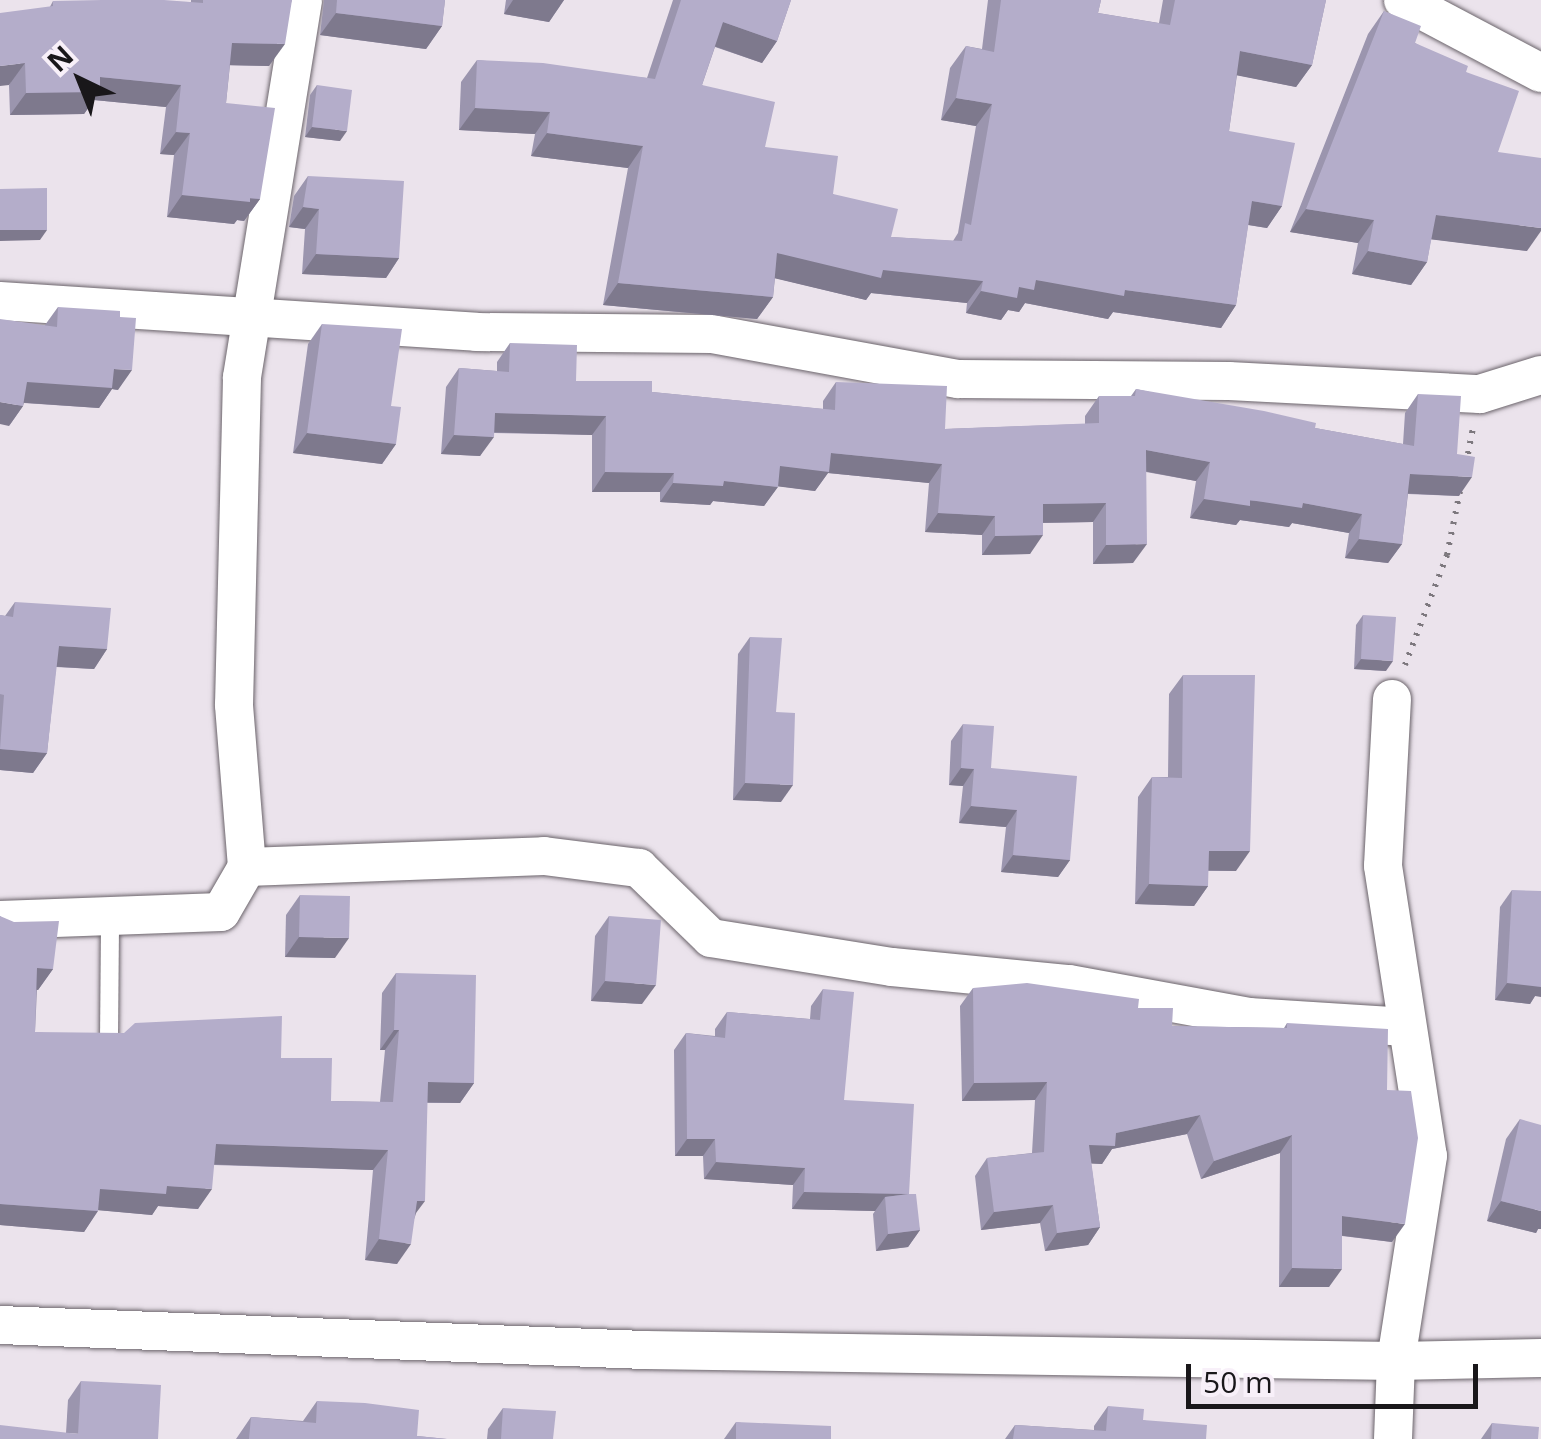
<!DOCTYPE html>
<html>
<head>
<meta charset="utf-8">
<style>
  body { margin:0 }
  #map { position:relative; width:1541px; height:1439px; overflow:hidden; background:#ebe3ec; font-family:"Open Sans",sans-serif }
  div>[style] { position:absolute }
  .path>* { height:6px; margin-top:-3px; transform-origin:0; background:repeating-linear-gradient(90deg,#7d787e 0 2.5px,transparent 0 10.5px) }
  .roads { filter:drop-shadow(0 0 2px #6b646b) drop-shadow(0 0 2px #6b646b) }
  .service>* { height:18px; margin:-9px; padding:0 9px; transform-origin:9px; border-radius:9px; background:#fff }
  .minor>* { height:38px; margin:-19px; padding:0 19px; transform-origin:19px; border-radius:19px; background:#fff }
  .wall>* { inset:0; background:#9b95ae }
  .shaded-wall>* { inset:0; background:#7e798d }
  .building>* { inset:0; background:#b4adca }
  span { translate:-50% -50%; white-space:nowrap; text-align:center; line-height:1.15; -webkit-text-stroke:8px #f8f0f9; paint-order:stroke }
  .north { position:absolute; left:30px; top:30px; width:100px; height:100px; -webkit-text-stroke:8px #f8f0f9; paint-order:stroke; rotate:317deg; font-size:28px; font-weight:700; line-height:40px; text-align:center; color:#19171a }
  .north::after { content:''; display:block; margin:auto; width:35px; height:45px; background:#19171a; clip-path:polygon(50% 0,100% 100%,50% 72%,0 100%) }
  .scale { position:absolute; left:1186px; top:1364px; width:292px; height:45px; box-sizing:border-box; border:5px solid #19171a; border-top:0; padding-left:12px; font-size:30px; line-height:35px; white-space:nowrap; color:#19171a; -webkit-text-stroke:8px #f8f0f9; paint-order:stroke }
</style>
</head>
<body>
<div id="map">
  <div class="path">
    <div style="left:1466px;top:464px;width:37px;rotate:-79deg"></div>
    <div style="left:1405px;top:665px;width:118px;rotate:-69.1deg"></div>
    <div style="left:1447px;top:555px;width:65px;rotate:-78.5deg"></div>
  </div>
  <div class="roads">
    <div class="service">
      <div style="left:109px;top:1041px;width:122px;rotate:-89.5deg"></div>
    </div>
    <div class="minor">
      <div style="left:1403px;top:0;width:156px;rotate:27.9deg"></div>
      <div style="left:0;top:301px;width:477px;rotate:3.7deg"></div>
      <div style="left:476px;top:332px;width:236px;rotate:0.5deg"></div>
      <div style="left:712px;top:334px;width:250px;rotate:10.4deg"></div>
      <div style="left:958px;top:379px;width:271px;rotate:0.4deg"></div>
      <div style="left:1229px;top:381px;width:251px;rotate:3deg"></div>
      <div style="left:1480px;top:394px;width:64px;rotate:-17.3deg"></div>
      <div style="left:1392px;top:699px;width:167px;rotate:93.1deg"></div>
      <div style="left:1383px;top:866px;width:293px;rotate:81.2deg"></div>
      <div style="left:1428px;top:1156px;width:207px;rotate:98.9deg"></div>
      <div style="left:1396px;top:1361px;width:78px;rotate:92.2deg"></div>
      <div style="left:247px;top:867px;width:163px;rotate:-94.6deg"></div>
      <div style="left:234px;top:705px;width:328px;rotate:-88.6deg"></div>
      <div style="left:242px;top:377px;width:382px;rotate:-80.8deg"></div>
      <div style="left:0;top:920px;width:221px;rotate:-2.1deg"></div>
      <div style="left:221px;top:912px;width:52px;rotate:-60deg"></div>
      <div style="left:247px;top:867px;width:297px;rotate:-2.1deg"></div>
      <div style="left:544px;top:856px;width:96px;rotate:7.2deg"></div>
      <div style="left:639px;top:868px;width:100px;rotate:44.2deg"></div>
      <div style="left:711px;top:938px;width:183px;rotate:9.1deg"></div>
      <div style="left:892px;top:967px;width:178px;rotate:5.5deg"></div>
      <div style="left:1069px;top:984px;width:183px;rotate:10.4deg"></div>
      <div style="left:1249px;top:1017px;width:158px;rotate:3.6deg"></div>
      <div style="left:0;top:1325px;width:645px;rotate:2.22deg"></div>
      <div style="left:645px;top:1350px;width:751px;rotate:0.84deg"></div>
      <div style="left:1396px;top:1361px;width:145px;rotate:-1.2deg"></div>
    </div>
  </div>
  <div class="wall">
    <div style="clip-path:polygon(191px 0,292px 0,269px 66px,230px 65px,226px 103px,260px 199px,244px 221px,237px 220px,234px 224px,167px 217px,174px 155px,160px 154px,166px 107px,94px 100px,84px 114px,10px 115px,9px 85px,53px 1px,191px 2px)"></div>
    <div style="clip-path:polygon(324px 0,445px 0,442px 26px,426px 49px,320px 35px)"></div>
    <div style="clip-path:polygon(506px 0,564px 0,549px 22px,504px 14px)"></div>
    <div style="clip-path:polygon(673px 0,791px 0,777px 41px,762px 63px,715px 47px,702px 85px,765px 147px,833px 194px,891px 237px,953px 241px,958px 233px,976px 126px,941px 120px,950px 68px,966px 46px,982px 49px,988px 0,1101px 0,1098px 13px,1159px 23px,1163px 0,1326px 0,1312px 65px,1296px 87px,1237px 75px,1229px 131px,1282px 206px,1267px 228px,1248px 225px,1236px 305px,1221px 328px,1113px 312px,1108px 319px,1025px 303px,1019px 312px,1008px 310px,1001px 320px,966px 313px,967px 303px,871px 293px,866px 300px,775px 278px,773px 297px,757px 319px,603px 305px,628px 168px,531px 156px,535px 134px,459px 130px,461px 82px,477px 60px,647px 78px)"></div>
    <div style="clip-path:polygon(1384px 11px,1415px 43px,1466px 72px,1498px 152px,1527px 251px,1431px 239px,1427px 262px,1411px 285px,1352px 274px,1358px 243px,1290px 232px,1368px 34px)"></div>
    <div style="clip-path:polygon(317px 85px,340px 141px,305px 137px,310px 95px)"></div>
    <div style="clip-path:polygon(308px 176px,399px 258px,386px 278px,302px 274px,305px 229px,289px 227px,294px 196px)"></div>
    <div style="clip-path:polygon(58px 307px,118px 390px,112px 389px,99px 408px,24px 403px,23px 406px,9px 426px,45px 325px)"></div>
    <div style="clip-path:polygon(322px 324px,391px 406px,396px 444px,382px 464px,293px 453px,308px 344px)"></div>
    <div style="clip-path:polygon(510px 343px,576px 381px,652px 392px,823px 409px,823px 401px,836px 382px,945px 429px,1085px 424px,1085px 416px,1099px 396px,1131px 396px,1136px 389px,1315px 428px,1403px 444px,1405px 413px,1418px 394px,1457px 454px,1459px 496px,1408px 494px,1402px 544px,1388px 563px,1345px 558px,1349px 533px,1292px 523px,1289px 527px,1240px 520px,1236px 525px,1190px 518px,1196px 481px,1146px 472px,1133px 563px,1093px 564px,1093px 522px,1043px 523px,1030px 554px,982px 555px,982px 535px,925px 532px,929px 483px,828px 473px,815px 491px,778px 486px,764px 506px,713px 501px,710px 505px,660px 502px,660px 492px,592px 492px,592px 435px,494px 433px,480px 456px,441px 454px,446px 387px,459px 368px,497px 371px,497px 362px)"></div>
    <div style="clip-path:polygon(15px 602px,107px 649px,94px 669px,56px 667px,47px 753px,33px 773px,0 770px,0 615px,5px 616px)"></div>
    <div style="clip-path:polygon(1363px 615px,1386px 671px,1354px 669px,1356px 625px)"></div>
    <div style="clip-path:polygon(750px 637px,776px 712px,781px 802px,733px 800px,738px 654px)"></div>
    <div style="clip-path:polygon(1183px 675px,1236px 871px,1208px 871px,1208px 886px,1194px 906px,1135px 904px,1138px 797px,1152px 777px,1168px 777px,1169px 694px)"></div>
    <div style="clip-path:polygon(963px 724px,991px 768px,1070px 860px,1058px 877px,1001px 872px,1006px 827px,959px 823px,963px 786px,949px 785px,951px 741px)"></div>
    <div style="clip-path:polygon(1512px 890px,1535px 996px,1530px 1004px,1495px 1000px,1500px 907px)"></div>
    <div style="clip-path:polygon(300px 895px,335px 958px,285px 957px,286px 915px)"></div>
    <div style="clip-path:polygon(0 916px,53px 969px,38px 990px,37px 990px,35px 1032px,281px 1058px,331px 1101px,380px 1102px,385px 1050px,380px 1050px,382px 993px,396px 973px,474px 1083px,460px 1103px,427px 1103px,416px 1214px,397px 1264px,365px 1260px,373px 1170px,214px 1165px,198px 1209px,158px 1206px,152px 1215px,98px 1210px,84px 1232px,0 1225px)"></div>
    <div style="clip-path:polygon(609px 916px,642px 1004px,591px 1001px,595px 936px)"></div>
    <div style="clip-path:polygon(973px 988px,1138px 1008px,1172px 1026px,1284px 1028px,1287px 1023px,1387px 1090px,1392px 1242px,1342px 1236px,1329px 1287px,1279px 1287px,1280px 1153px,1201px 1179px,1187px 1134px,1112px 1149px,1102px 1164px,1091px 1163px,1100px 1227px,1088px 1245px,1045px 1251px,1040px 1223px,981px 1230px,975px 1176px,987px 1158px,1032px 1153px,1035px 1100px,962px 1101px,960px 1006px)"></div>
    <div style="clip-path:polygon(823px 989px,844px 1100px,909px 1194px,920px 1230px,908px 1247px,876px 1251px,873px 1214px,875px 1211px,792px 1209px,793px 1185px,704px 1179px,703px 1156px,675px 1156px,674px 1050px,686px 1033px,715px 1036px,715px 1029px,727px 1012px,810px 1019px,811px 1006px)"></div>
    <div style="clip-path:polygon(1520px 1119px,1538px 1229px,1536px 1233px,1487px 1221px,1506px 1139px)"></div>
    <div style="clip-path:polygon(81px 1381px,158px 1439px,66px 1433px,68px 1400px)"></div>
    <div style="clip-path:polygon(317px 1401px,417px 1436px,447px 1439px,236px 1439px,251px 1417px,303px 1421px)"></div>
    <div style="clip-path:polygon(1108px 1406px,1143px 1420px,1206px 1439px,1005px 1439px,1015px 1425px,1094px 1430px,1094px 1426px)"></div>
    <div style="clip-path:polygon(503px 1408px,553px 1439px,487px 1439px,488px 1429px)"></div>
    <div style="clip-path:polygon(736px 1422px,831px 1439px,724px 1439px)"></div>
    <div style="clip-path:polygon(1492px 1423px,1538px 1439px,1481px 1439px)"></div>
  </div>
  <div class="shaded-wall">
    <div style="clip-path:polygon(513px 0,564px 0,549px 22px,504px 14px)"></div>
    <div style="clip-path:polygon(336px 13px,442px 26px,426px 49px,320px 35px)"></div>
    <div style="clip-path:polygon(723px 22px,777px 41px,762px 63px,708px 44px)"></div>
    <div style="clip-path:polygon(232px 43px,285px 44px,269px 66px,217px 65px)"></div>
    <div style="clip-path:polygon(1240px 51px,1312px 65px,1296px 87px,1225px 73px)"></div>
    <div style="clip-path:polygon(25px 63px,9px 85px,0 86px,0 66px)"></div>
    <div style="clip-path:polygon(100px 77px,181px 85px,166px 107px,94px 100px,84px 114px,10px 115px,26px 93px)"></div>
    <div style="clip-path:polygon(956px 98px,992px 104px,976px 126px,941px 120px)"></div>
    <div style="clip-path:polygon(475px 108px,550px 112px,535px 134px,459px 130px)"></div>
    <div style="clip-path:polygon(312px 127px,347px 131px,340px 141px,305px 137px)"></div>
    <div style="clip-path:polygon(176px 132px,190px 133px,174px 155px,160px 154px)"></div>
    <div style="clip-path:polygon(547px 133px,643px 146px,628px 168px,531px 156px)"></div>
    <div style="clip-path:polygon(182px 195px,260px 199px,244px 221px,237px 220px,234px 224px,167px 217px)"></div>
    <div style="clip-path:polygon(1252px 201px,1282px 206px,1267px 228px,1237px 223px)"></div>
    <div style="clip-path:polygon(303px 207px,319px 209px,305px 229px,289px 227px)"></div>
    <div style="clip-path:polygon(1306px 209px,1374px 220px,1358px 243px,1290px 232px)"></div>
    <div style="clip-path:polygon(1436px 215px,1541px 228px,1541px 231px,1527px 251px,1420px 238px)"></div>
    <div style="clip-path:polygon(0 230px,47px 230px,40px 240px,0 241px)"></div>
    <div style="clip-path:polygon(1368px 251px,1427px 262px,1411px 285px,1352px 274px)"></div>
    <div style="clip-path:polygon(777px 253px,983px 281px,967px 303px,871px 293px,866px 300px,761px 275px)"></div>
    <div style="clip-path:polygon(316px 254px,399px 258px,386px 278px,302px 274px)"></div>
    <div style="clip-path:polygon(1036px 280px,1125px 290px,1236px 305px,1221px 328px,1113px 312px,1108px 319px,1025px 303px,1019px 312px,1008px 310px,1001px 320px,966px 313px,981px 291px,1019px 287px)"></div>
    <div style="clip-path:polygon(618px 283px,773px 297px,757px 319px,603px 305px)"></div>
    <div style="clip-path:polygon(114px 369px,132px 370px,118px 390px,112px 389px,99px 408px,13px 402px,27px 382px)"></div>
    <div style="clip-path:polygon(0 402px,23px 406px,9px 426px,0 424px)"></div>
    <div style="clip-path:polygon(495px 413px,606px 416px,592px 435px,482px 432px)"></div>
    <div style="clip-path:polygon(307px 433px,396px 444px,382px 464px,293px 453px)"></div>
    <div style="clip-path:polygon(454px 435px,494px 437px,480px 456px,441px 454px)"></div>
    <div style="clip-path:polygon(1146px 450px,1210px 462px,1196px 481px,1133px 469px)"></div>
    <div style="clip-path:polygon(831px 453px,942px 464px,929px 483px,828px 473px,815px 491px,767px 485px,780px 466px)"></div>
    <div style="clip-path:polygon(605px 472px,674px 473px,660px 492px,592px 492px)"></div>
    <div style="clip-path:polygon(1410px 474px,1472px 477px,1459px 496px,1397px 493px)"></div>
    <div style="clip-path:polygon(724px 481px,778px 487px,764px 506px,713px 501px,710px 505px,660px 502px,673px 483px)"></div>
    <div style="clip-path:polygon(1204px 499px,1303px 503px,1362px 514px,1349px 533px,1292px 523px,1289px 527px,1240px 520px,1236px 525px,1190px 518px)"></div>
    <div style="clip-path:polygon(1106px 503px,1093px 522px,1030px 523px,1043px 504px)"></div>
    <div style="clip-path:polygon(938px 513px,995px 516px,982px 535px,925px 532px)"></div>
    <div style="clip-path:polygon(1043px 535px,1030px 554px,982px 555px,995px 536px)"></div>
    <div style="clip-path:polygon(1359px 539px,1402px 544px,1388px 563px,1345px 558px)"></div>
    <div style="clip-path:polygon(1147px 544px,1133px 563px,1093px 564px,1106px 545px)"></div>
    <div style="clip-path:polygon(59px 646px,107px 649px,94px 669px,45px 666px)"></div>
    <div style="clip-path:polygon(1361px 659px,1393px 661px,1386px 671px,1354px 669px)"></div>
    <div style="clip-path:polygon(0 749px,47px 753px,33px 773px,0 770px)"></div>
    <div style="clip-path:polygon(961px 768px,974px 769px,963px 786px,949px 785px)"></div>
    <div style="clip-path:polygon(745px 783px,793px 785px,781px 802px,733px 800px)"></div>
    <div style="clip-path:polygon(971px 806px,1017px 810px,1006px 827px,959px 823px)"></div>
    <div style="clip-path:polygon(1209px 851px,1250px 851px,1236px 871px,1195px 870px)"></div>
    <div style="clip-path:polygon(1013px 855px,1070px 860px,1058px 877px,1001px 872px)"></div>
    <div style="clip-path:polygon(1149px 884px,1208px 886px,1194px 906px,1135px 904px)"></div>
    <div style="clip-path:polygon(299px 937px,349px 938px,335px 958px,285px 957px)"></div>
    <div style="clip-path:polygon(37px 968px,53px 969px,38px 990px,23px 988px)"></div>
    <div style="clip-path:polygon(605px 981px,656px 985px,642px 1004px,591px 1001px)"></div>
    <div style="clip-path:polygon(1541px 981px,1541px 997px,1535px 996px,1530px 1004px,1495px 1000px,1507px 983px)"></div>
    <div style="clip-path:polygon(394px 1030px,399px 1030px,385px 1050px,380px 1050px)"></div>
    <div style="clip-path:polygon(428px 1082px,474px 1083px,460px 1103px,414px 1102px)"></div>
    <div style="clip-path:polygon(1047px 1082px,1035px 1100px,962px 1101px,974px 1083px)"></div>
    <div style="clip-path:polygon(1200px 1115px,1187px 1134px,1112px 1149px,1102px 1164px,1076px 1163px,1089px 1145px,1116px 1133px)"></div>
    <div style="clip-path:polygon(1292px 1135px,1280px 1153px,1201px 1179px,1214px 1161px)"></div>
    <div style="clip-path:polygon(687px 1139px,715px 1139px,703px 1156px,675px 1156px)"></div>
    <div style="clip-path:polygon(216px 1144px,388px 1150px,373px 1170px,201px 1164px)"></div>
    <div style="clip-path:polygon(716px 1162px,805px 1168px,793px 1185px,704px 1179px)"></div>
    <div style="clip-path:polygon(167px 1186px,212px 1189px,198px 1209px,158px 1206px,152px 1215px,85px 1209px,100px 1189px)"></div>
    <div style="clip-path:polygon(804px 1192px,909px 1194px,885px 1197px,875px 1211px,792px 1209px)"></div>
    <div style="clip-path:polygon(417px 1201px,425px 1201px,410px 1221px)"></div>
    <div style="clip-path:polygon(1501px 1201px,1541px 1211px,1541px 1229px,1538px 1229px,1536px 1233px,1487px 1221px)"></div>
    <div style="clip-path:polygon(0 1204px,98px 1211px,84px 1232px,0 1225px)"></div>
    <div style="clip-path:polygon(1053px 1205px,1040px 1223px,981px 1230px,994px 1212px)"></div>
    <div style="clip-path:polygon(1342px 1216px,1405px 1224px,1392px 1242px,1329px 1234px)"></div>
    <div style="clip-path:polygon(1100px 1227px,1088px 1245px,1045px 1251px,1057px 1233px)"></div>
    <div style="clip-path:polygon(920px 1230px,908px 1247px,876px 1251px,888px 1234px)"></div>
    <div style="clip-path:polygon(379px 1239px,411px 1244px,397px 1264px,365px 1260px)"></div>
    <div style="clip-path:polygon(1292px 1268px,1342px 1269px,1329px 1287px,1279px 1287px)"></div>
  </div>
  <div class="building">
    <div style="clip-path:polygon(102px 0,164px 0,203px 3px,203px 0,292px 0,285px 44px,232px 43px,226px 103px,275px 108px,260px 199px,250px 198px,250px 202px,182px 195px,190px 133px,176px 132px,181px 85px,100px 77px,100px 92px,26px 93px,25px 63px,0 66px,0 13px,53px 6px,53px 1px)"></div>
    <div style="clip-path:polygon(337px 0,445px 0,442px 26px,336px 13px)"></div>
    <div style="clip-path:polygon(681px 0,791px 0,777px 41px,723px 22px,702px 85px,775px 102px,765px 147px,838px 156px,833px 194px,898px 209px,891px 237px,962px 241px,965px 223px,971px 225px,992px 104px,956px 98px,966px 46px,994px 52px,1001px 0,1101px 0,1098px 13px,1170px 25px,1175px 0,1326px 0,1312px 65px,1240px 51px,1229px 131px,1295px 143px,1282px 206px,1252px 201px,1236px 305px,1125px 290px,1124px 296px,1036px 280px,1034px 290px,1019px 287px,1017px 298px,981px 291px,983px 281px,883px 270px,881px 278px,777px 253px,773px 297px,618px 283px,643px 146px,547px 133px,550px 112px,475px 108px,477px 60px,543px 63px,655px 79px)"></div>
    <div style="clip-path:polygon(1384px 11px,1421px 26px,1415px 43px,1468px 66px,1466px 72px,1519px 91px,1498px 152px,1541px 158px,1541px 228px,1436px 215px,1427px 262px,1368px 251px,1374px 220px,1306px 209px)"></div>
    <div style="clip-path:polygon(317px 85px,352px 90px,347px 131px,312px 127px)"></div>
    <div style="clip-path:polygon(308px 176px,404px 181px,399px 258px,316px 254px,319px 209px,303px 207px)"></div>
    <div style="clip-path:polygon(47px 188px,47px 230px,0 230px,0 189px)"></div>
    <div style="clip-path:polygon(58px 307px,120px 311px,120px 317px,136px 318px,132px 370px,114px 369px,112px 388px,27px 382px,23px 406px,0 402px,0 319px,57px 327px)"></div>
    <div style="clip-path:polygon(322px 324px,402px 329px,391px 406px,401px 407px,396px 444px,307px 433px)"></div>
    <div style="clip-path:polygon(510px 343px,577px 345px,576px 381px,652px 381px,652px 392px,835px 410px,836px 382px,947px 386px,945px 429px,1099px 423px,1099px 396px,1135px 396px,1136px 389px,1264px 411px,1316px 423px,1315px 428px,1414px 446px,1418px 394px,1461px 396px,1457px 454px,1475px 457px,1472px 477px,1410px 474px,1402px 544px,1359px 539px,1362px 514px,1303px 503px,1302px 508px,1250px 500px,1250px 506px,1204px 499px,1210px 462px,1146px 450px,1147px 544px,1106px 545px,1106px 503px,1043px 504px,1043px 535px,995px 536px,995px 516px,938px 513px,942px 464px,831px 453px,829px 472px,780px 466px,778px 487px,724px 481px,723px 486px,673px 483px,674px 473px,605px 472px,606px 416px,495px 413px,494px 437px,454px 435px,459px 368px,509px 372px)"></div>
    <div style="clip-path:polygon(15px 602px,111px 608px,107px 649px,59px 646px,47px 753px,0 749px,4px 695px,0 694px,0 615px,13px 617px)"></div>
    <div style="clip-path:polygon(1363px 615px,1396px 617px,1393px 661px,1361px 659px)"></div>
    <div style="clip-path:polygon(750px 637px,782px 638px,776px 712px,795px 713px,793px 785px,745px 783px)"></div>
    <div style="clip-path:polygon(1183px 675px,1255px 675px,1250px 851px,1209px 851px,1208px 886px,1149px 884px,1152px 777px,1182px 778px)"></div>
    <div style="clip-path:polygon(963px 724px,994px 726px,991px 768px,1077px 776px,1070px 860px,1013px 855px,1017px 810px,971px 806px,974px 769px,961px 768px)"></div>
    <div style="clip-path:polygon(1512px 890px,1541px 891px,1541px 987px,1507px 983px)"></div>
    <div style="clip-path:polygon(300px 895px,350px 896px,349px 938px,299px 937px)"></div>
    <div style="clip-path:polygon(0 916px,14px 922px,59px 921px,53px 969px,37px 968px,35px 1032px,124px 1033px,135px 1023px,282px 1016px,281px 1058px,332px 1058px,331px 1101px,393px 1102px,399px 1030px,394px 1030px,396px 973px,476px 975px,474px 1083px,428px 1082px,425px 1201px,417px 1201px,411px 1244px,379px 1239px,388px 1150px,216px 1144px,212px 1189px,167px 1186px,166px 1194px,100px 1189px,98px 1211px,0 1204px)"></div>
    <div style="clip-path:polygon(609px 916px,661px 920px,656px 985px,605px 981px)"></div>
    <div style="clip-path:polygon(1027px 983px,1139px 999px,1138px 1008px,1173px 1008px,1172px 1026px,1287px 1028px,1287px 1023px,1388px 1029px,1387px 1090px,1411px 1091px,1418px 1138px,1405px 1224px,1342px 1216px,1342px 1269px,1292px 1268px,1292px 1135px,1214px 1161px,1200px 1115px,1116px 1133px,1115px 1146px,1089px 1145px,1100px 1227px,1057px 1233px,1053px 1205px,994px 1212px,987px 1158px,1044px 1152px,1047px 1082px,974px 1083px,973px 988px)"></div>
    <div style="clip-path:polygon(823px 989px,854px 992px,844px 1100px,914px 1104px,909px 1194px,916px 1194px,920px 1230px,888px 1234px,885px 1197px,909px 1194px,804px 1192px,805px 1168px,716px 1162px,715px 1139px,687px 1139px,686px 1033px,725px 1038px,727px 1012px,820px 1020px)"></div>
    <div style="clip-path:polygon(1520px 1119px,1541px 1125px,1541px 1211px,1501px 1201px)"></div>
    <div style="clip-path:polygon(81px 1381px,161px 1385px,158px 1439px,0 1439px,0 1425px,78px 1434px)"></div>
    <div style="clip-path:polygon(317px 1401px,365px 1403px,419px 1410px,417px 1436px,447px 1439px,249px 1439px,251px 1417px,316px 1423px)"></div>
    <div style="clip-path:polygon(1108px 1406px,1144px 1409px,1143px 1420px,1207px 1425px,1206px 1439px,1013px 1439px,1015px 1425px,1106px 1431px)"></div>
    <div style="clip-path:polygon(503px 1408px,556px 1411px,553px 1439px,501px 1439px)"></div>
    <div style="clip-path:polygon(736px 1422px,831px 1426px,831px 1439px,736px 1439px)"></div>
    <div style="clip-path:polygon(1492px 1423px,1539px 1427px,1538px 1439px,1491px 1439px)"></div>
  </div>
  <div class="north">N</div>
  <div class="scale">50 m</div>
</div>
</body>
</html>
